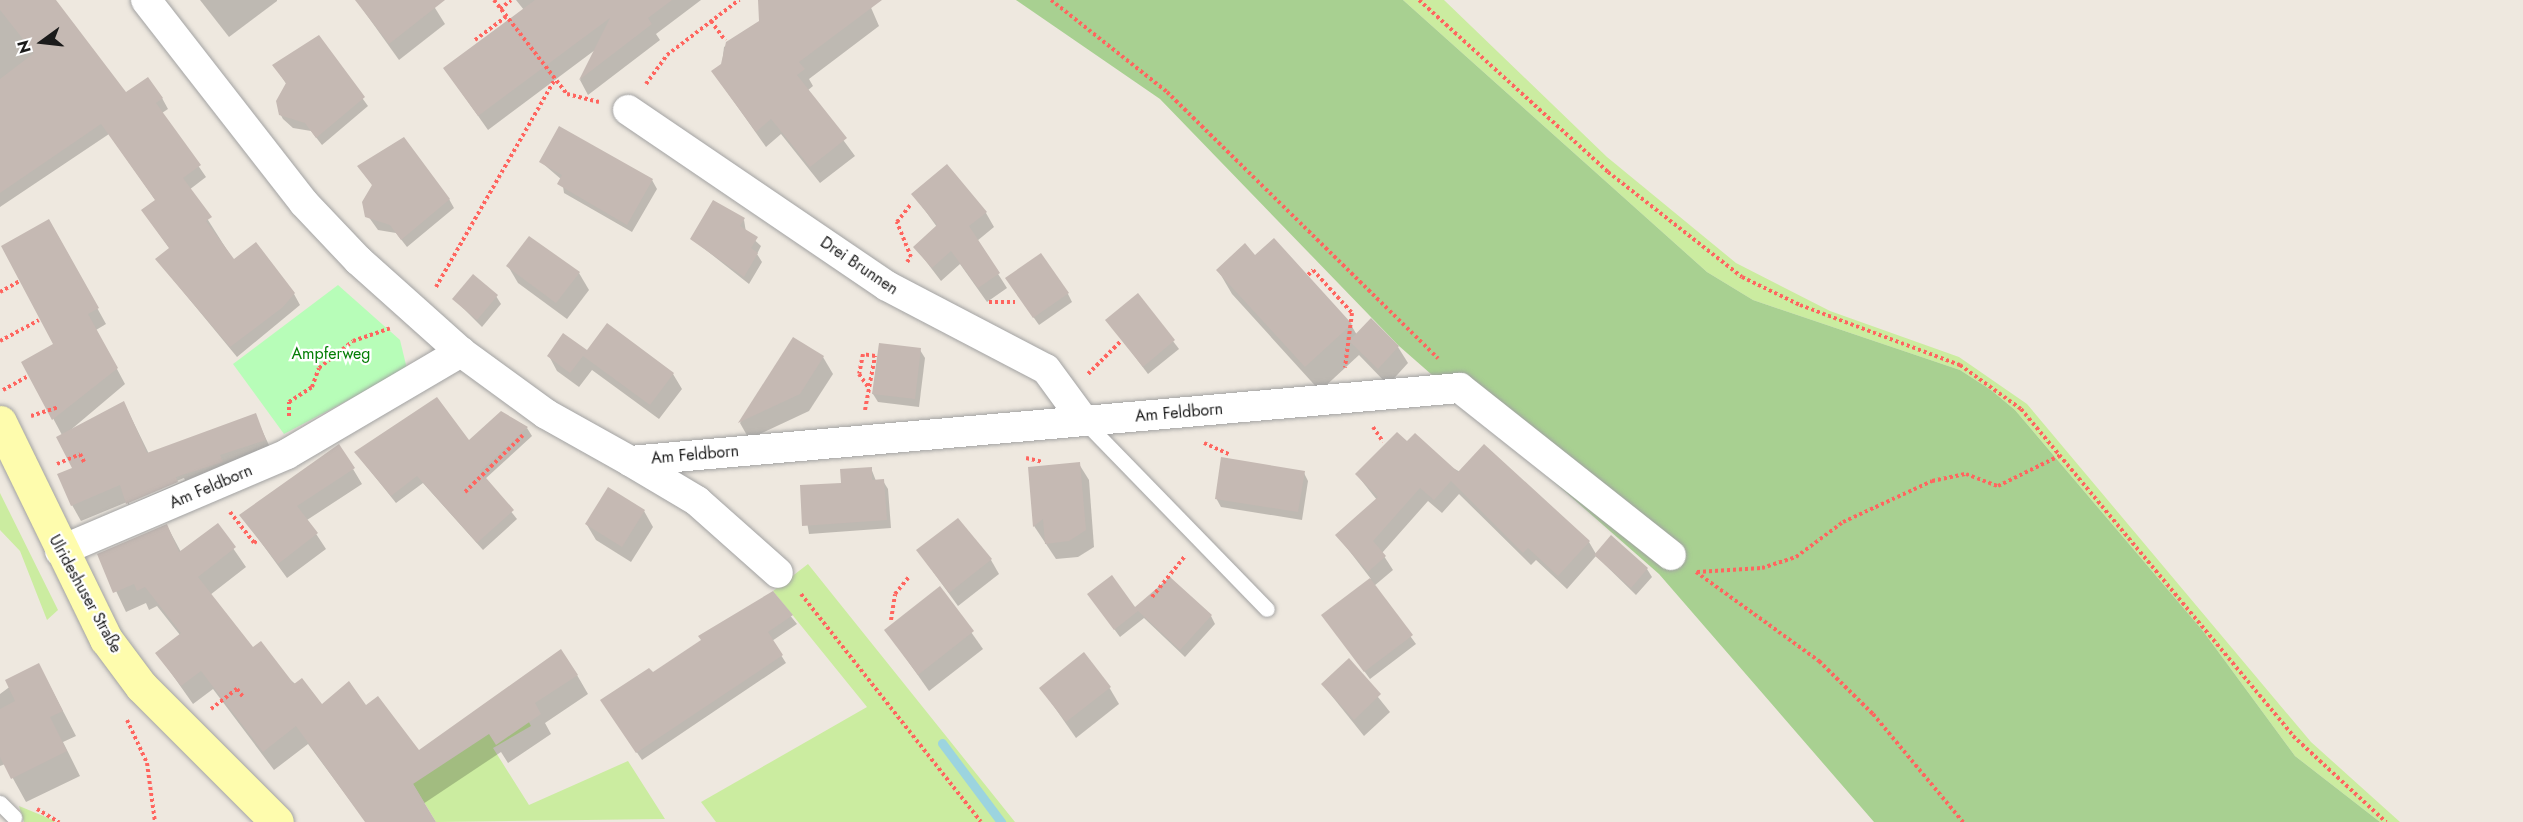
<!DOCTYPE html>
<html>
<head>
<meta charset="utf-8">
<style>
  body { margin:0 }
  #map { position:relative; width:2523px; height:822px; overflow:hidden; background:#eee8df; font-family:Jost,sans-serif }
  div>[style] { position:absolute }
  .grass>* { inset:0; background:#cbeca0 }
  .forest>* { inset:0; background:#a8d091 }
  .park>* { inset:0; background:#b7fdb8 }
  .shadow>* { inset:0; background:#0003 }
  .stream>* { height:9px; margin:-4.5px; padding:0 4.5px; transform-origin:4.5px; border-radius:4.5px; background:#9cd4df }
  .building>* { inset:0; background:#c5b9b3 }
  .path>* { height:4px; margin-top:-2px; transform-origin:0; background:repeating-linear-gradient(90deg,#ff655f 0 3px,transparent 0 6px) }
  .roads { filter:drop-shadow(0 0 2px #a2a2a2) drop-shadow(0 0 2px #a2a2a2) }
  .lane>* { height:15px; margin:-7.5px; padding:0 7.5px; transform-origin:7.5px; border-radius:7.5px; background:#fff }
  .street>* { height:30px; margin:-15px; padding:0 15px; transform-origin:15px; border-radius:15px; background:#fff }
  .secondary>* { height:33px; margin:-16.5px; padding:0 16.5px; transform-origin:16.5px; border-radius:16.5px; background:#fefcad }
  span { translate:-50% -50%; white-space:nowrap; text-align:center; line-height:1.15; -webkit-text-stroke:4.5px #fff; paint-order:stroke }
  .street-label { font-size:16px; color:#1b1b1b }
  .park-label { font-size:16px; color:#047e06 }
  .north { position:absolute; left:12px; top:12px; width:60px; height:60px; -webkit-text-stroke:4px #fff; paint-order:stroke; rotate:255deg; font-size:16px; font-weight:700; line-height:24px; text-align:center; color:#1b1b1b }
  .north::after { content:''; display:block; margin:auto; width:21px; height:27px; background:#1b1b1b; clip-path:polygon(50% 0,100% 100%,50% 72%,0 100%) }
</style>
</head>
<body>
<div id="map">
  <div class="grass">
    <div style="clip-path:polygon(1403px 0,1444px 0,1607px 157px,1736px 263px,1830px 311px,1959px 357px,2027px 404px,2311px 742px,2400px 822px,2380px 822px,2295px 756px,2203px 631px,2015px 410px,1991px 390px,1960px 370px,1753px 300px,1707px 272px)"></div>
    <div style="clip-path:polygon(0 493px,58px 610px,47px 620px,20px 551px,0 530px)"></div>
    <div style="clip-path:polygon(808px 564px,1015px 822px,716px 822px,701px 802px,867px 707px,773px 591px)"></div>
    <div style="clip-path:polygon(523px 711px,531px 726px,493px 748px,529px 805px,628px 761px,665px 819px,436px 822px,412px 782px)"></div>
    <div style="clip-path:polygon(19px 806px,53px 820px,55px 822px,24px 822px)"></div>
  </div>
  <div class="forest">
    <div style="clip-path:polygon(1016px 0,1403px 0,1707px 272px,1753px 300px,1960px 370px,1991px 390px,2015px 410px,2203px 631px,2295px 756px,2380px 822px,1874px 822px,1659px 574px,1399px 346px,1160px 99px)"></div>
  </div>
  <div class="park">
    <div style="clip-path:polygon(338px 285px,400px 340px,407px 369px,284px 434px,233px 364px)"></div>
  </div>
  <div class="shadow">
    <div style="clip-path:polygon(0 0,53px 0,125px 94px,162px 98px,168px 109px,162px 113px,206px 177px,189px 190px,234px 261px,294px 294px,300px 305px,237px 357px,157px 260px,170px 249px,143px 211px,156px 201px,109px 134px,0 207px)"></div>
    <div style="clip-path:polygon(200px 0,277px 0,277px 1px,229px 37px)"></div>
    <div style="clip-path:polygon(356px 0,430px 0,445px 24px,399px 60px)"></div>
    <div style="clip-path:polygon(516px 0,701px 0,656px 34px,660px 40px,588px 95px,580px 80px,595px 50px,488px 130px,445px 69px,524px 10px)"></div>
    <div style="clip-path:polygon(767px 0,873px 0,869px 3px,879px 26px,809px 79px,813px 86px,807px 91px,855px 156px,820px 183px,781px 134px,766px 147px,713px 72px,722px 65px,724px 47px,761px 22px)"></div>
    <div style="clip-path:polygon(318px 37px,368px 106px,322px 145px,311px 131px,293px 128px,283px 119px,278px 110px,287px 85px,274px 65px)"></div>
    <div style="clip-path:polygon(541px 162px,652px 180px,657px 189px,632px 232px,564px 193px,562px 180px)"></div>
    <div style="clip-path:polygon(359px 167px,449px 199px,454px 208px,407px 247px,396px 233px,378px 230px,368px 216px,373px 186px)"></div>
    <div style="clip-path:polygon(913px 194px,986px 213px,994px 227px,977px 241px,1007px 288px,987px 302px,960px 264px,941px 281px,915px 247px,937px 227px)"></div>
    <div style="clip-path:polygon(744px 220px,746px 232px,761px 246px,757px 254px,762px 262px,749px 284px,692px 239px)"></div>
    <div style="clip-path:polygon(evenodd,49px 221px,106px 324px,96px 330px,125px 384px,67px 433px,124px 403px,149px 454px,255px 415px,274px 456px,137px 519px,127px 502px,81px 521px,72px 505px,74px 469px,62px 435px,23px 362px,55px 345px,49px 221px,184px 478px,185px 480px,129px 505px,129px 501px,184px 478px)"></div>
    <div style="clip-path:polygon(1255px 257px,1351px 325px,1357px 335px,1398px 347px,1408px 363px,1388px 385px,1359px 355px,1320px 391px,1232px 294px,1218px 270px)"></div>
    <div style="clip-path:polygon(508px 266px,579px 273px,589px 290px,567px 319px,518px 283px)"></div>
    <div style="clip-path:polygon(1012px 287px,1068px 294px,1072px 302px,1039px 325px)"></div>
    <div style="clip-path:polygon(1138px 295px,1179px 349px,1148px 374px,1107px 320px)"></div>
    <div style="clip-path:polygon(496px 296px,501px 304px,482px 327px,454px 299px)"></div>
    <div style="clip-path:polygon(794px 339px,823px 357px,833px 374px,809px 411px,749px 439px,740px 423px)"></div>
    <div style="clip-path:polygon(920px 350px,925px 358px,919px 407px,878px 402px,873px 394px)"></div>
    <div style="clip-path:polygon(587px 353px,673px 374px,682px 389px,659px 419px,592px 370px,579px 387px,557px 371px,549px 356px)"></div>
    <div style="clip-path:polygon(527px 428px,532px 436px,485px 479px,517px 519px,483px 550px,423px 483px,396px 503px,356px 453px,469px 443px)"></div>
    <div style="clip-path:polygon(1407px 443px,1589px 542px,1596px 554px,1647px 569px,1652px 577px,1636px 595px,1596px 556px,1567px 589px,1536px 560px,1531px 565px,1459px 494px,1442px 513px,1428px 501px,1382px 553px,1393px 570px,1374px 586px,1416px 644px,1370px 679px,1323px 615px,1371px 579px,1337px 535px,1377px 500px,1357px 475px)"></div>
    <div style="clip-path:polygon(1079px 464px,1089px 480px,1094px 547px,1078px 557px,1056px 559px,1034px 526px,1029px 468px)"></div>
    <div style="clip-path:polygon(871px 468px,876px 481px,883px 481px,888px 489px,891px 528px,809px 534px,801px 487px,843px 484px)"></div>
    <div style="clip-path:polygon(353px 469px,362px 484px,307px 520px,326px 549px,287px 578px,241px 515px)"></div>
    <div style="clip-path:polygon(1304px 473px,1308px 481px,1302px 520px,1221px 507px,1216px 498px)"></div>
    <div style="clip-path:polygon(644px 511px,653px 527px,631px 562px,596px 540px,587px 525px)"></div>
    <div style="clip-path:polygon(217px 525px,246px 567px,210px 595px,253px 649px,322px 706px,366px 707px,418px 752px,577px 675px,588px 694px,545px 723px,551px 734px,508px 763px,501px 752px,423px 804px,434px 822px,366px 822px,308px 744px,274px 770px,213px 689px,193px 704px,157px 653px,180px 635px,157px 606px,149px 610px,146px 603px,126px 612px,99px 555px,167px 526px,181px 552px)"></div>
    <div style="clip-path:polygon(918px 551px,991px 560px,999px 574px,958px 606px)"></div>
    <div style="clip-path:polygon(940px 588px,983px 649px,929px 691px,886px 630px)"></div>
    <div style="clip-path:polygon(772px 593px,797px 624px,772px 641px,786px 663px,642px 760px,607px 708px)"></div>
    <div style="clip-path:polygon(1094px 602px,1211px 616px,1215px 624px,1185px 657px,1144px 618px,1120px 637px)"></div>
    <div style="clip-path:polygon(1349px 661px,1390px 712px,1364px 736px,1323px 685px)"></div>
    <div style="clip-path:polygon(39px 665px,76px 736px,63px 742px,80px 776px,26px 802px,5px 764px,0 766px,0 694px)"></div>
    <div style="clip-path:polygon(1109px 687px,1119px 704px,1076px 738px,1041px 688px)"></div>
  </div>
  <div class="stream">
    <div style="left:942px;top:743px;width:99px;rotate:53.2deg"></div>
  </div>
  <div class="building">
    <div style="clip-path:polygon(0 0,56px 0,126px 92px,148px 77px,163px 98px,156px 103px,201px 165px,183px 178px,212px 217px,206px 221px,234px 259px,256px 242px,295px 293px,283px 307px,230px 347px,155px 259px,169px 248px,141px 210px,155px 200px,101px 124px,0 193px,0 79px,34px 53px,0 10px)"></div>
    <div style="clip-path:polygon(355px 0,445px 0,389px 44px)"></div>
    <div style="clip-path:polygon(535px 0,672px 0,648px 18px,652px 24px,579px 80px,610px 18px,478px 116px,443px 68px)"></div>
    <div style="clip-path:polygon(758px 0,882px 0,799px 62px,805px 69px,797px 75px,847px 138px,810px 167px,771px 119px,756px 132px,711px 71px,721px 64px,726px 42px,759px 21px)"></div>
    <div style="clip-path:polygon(319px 35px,365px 97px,316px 138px,305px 123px,279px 115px,276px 101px,286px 83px,272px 65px)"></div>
    <div style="clip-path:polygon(559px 126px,653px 179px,627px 225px,557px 184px,562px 175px,539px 162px)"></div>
    <div style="clip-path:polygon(404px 137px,450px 199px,401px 240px,390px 225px,365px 217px,362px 202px,372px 185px,357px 166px)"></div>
    <div style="clip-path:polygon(947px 164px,987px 212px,969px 226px,1000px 273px,978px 288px,951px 251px,932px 268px,913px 247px,937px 225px,911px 194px)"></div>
    <div style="clip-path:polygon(713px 200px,745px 218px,740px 226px,758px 237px,751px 248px,758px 253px,744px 277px,690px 239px)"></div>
    <div style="clip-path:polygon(49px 219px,99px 308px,88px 314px,118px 368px,52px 420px,21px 362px,53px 344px,1px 246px)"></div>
    <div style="clip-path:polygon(529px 236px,580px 272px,556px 303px,506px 266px)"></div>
    <div style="clip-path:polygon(1274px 238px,1352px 324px,1305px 367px,1216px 270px,1245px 243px,1255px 255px)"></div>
    <div style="clip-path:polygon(1041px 253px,1069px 293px,1033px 318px,1005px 278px)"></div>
    <div style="clip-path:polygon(473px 274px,498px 295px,477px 320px,452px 299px)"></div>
    <div style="clip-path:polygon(1138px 293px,1175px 340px,1143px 367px,1105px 320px)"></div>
    <div style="clip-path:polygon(1371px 318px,1399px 346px,1378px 369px,1349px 341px)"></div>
    <div style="clip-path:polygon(607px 323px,674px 373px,650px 405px,583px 356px,570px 373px,547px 356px,563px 333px,587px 350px)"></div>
    <div style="clip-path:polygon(793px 337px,824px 356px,800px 394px,738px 423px)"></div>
    <div style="clip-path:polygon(879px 343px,921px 348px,915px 399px,872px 394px)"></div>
    <div style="clip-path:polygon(437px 397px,469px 440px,501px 411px,528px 427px,480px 471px,514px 510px,477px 543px,417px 476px,391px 496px,354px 452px)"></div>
    <div style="clip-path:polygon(124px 401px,147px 453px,256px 413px,266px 440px,220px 455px,223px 462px,176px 477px,178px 482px,126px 504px,120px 485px,71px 506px,57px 474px,72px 468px,56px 437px)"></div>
    <div style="clip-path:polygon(1397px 432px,1407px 441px,1415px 433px,1458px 472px,1484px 444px,1590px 541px,1558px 576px,1528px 548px,1523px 553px,1451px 481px,1434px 500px,1420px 488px,1373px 541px,1386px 556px,1368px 572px,1335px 535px,1378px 497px,1355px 474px)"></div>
    <div style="clip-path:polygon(339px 444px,355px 468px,297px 506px,318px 533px,278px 564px,239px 515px)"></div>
    <div style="clip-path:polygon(1221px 457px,1305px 471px,1298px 512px,1215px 499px)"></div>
    <div style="clip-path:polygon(1080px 462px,1086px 530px,1069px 541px,1045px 544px,1043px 519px,1033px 527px,1028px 467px)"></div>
    <div style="clip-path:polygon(872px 467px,872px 480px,884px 479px,887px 520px,802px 526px,800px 485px,841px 483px,840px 469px)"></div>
    <div style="clip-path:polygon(608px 487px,645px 510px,622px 547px,585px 524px)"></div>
    <div style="clip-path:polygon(958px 518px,992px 559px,949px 593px,916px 550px)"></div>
    <div style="clip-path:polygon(218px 523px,236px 547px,198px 577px,253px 647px,261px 641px,294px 684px,302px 678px,322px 704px,349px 681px,366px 705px,378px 696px,419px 750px,561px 649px,578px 675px,535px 703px,541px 714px,496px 745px,489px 734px,413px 784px,436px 822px,365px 822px,296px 726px,263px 752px,201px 671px,181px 686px,155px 653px,181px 633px,145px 587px,137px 591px,134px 584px,113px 593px,97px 554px,167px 524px,179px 552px)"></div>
    <div style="clip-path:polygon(1611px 535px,1648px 568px,1631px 588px,1594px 555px)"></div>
    <div style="clip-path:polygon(1112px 575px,1135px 607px,1170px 577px,1212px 615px,1180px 650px,1138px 611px,1114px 630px,1087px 594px)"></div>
    <div style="clip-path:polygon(1370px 578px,1413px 635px,1364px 672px,1321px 615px)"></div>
    <div style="clip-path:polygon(940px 586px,974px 631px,918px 675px,884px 630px)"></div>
    <div style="clip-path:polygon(773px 591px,793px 615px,768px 632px,783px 655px,636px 753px,600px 700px,649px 668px,653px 672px,701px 640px,698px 636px)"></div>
    <div style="clip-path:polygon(1084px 652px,1111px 687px,1066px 722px,1039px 688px)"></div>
    <div style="clip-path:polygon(1349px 658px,1381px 694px,1354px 720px,1321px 684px)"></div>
    <div style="clip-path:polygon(39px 663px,63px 711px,50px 717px,67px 751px,11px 779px,0 757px,0 709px,15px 701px,5px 680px)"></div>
  </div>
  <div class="path">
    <div style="left:494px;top:0;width:119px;rotate:52.2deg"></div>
    <div style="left:567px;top:94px;width:33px;rotate:14deg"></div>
    <div style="left:1051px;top:0;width:148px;rotate:38.4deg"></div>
    <div style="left:1167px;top:92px;width:380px;rotate:44.5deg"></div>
    <div style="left:1419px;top:0;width:256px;rotate:42.3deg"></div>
    <div style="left:1608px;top:172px;width:170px;rotate:38.1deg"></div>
    <div style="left:1742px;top:277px;width:64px;rotate:25.8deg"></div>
    <div style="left:1800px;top:305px;width:171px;rotate:20.6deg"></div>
    <div style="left:1960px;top:365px;width:75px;rotate:35.8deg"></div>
    <div style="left:2021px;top:409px;width:425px;rotate:50.2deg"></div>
    <div style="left:2293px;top:736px;width:127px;rotate:42.8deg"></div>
    <div style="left:500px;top:9px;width:14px;rotate:-39deg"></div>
    <div style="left:711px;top:21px;width:24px;rotate:54deg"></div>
    <div style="left:475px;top:40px;width:39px;rotate:-37deg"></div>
    <div style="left:646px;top:84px;width:36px;rotate:-54deg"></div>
    <div style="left:667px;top:55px;width:91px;rotate:-37.4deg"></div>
    <div style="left:907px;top:262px;width:6px;rotate:-51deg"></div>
    <div style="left:911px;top:257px;width:38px;rotate:-112deg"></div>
    <div style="left:897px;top:222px;width:23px;rotate:-52deg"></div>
    <div style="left:1308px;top:275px;width:7px;rotate:-45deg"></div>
    <div style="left:1313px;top:270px;width:58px;rotate:47.8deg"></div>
    <div style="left:1352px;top:313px;width:55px;rotate:97.3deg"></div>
    <div style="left:436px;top:287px;width:240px;rotate:-60.2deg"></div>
    <div style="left:0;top:292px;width:23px;rotate:-29deg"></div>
    <div style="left:989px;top:302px;width:26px"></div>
    <div style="left:0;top:341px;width:44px;rotate:-28.3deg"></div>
    <div style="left:1088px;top:374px;width:47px;rotate:-45deg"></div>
    <div style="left:3px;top:390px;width:29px;rotate:-29deg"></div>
    <div style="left:865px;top:410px;width:55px;rotate:-79.5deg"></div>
    <div style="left:875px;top:356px;width:12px;rotate:-171deg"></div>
    <div style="left:863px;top:354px;width:20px;rotate:101deg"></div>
    <div style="left:859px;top:374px;width:16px;rotate:55deg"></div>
    <div style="left:31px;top:416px;width:28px;rotate:-18deg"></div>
    <div style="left:289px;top:416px;width:14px;rotate:-90deg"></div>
    <div style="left:289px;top:402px;width:27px;rotate:-33deg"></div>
    <div style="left:312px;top:387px;width:20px;rotate:-70deg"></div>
    <div style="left:319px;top:368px;width:43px;rotate:-38.5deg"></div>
    <div style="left:353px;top:341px;width:39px;rotate:-19deg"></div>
    <div style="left:1373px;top:427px;width:18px;rotate:56deg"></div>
    <div style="left:1204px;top:443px;width:27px;rotate:24deg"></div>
    <div style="left:1026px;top:458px;width:17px;rotate:13deg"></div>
    <div style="left:57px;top:464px;width:25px;rotate:-23deg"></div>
    <div style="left:80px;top:454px;width:9px;rotate:63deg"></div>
    <div style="left:465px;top:492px;width:81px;rotate:-44.5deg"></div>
    <div style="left:230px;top:512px;width:39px;rotate:52deg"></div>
    <div style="left:254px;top:543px;width:5px;rotate:-37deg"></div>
    <div style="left:1696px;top:572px;width:152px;rotate:35.9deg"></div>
    <div style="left:1819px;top:661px;width:76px;rotate:44.5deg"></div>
    <div style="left:1873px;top:714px;width:141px;rotate:50.2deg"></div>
    <div style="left:1697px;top:572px;width:65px;rotate:-3.5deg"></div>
    <div style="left:1762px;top:568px;width:36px;rotate:-18deg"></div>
    <div style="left:1796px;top:557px;width:59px;rotate:-36.7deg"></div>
    <div style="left:1843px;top:522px;width:98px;rotate:-24.7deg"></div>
    <div style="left:1932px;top:481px;width:35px;rotate:-12deg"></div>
    <div style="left:1966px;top:474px;width:34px;rotate:21deg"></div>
    <div style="left:1998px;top:486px;width:70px;rotate:-26.2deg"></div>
    <div style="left:801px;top:594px;width:290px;rotate:51.7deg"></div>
    <div style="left:1152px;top:597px;width:53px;rotate:-51.2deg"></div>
    <div style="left:891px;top:620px;width:26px;rotate:-81deg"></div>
    <div style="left:895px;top:594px;width:22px;rotate:-51deg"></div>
    <div style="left:211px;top:709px;width:33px;rotate:-38deg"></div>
    <div style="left:237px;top:689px;width:11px;rotate:52deg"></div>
    <div style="left:127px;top:720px;width:47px;rotate:65.1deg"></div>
    <div style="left:147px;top:763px;width:60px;rotate:82.3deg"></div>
    <div style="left:37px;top:809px;width:26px;rotate:31deg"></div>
  </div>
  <div class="roads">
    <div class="lane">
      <div style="left:1084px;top:421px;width:262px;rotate:45.8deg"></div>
      <div style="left:0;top:803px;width:20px;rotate:45deg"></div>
    </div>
    <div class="street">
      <div style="left:146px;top:0;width:257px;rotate:52.1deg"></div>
      <div style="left:304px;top:203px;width:79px;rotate:46.5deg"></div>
      <div style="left:358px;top:260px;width:138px;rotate:41.8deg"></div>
      <div style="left:628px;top:110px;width:313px;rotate:34.2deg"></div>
      <div style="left:887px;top:286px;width:179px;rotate:27.6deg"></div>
      <div style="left:1046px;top:369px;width:64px;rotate:53.8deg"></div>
      <div style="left:630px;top:461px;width:78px;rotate:30.8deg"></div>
      <div style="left:697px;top:501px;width:108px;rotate:41.6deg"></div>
      <div style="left:60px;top:551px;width:247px;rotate:-23.1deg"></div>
      <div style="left:287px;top:454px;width:202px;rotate:-30.4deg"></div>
      <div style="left:461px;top:352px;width:105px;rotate:36.1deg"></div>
      <div style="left:546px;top:414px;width:96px;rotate:29.2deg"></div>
      <div style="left:630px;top:461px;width:833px;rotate:-5.03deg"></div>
      <div style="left:1460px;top:388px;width:269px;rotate:38.4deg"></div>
    </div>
    <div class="secondary">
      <div style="left:0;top:422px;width:242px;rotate:64deg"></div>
      <div style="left:106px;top:639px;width:59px;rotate:53.3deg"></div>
      <div style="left:141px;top:686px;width:192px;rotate:45deg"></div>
    </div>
  </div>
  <div class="street-label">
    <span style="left:859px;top:266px;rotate:34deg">Drei Brunnen</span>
    <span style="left:1179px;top:413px;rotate:-5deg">Am Feldborn</span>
    <span style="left:695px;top:455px;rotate:-5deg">Am Feldborn</span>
    <span style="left:211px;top:487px;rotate:-23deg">Am Feldborn</span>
    <span style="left:85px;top:594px;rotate:61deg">Ulrideshuser Straße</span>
  </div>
  <div class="park-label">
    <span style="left:331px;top:354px">Ampferweg</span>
  </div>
  <div class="north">N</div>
</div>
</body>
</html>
